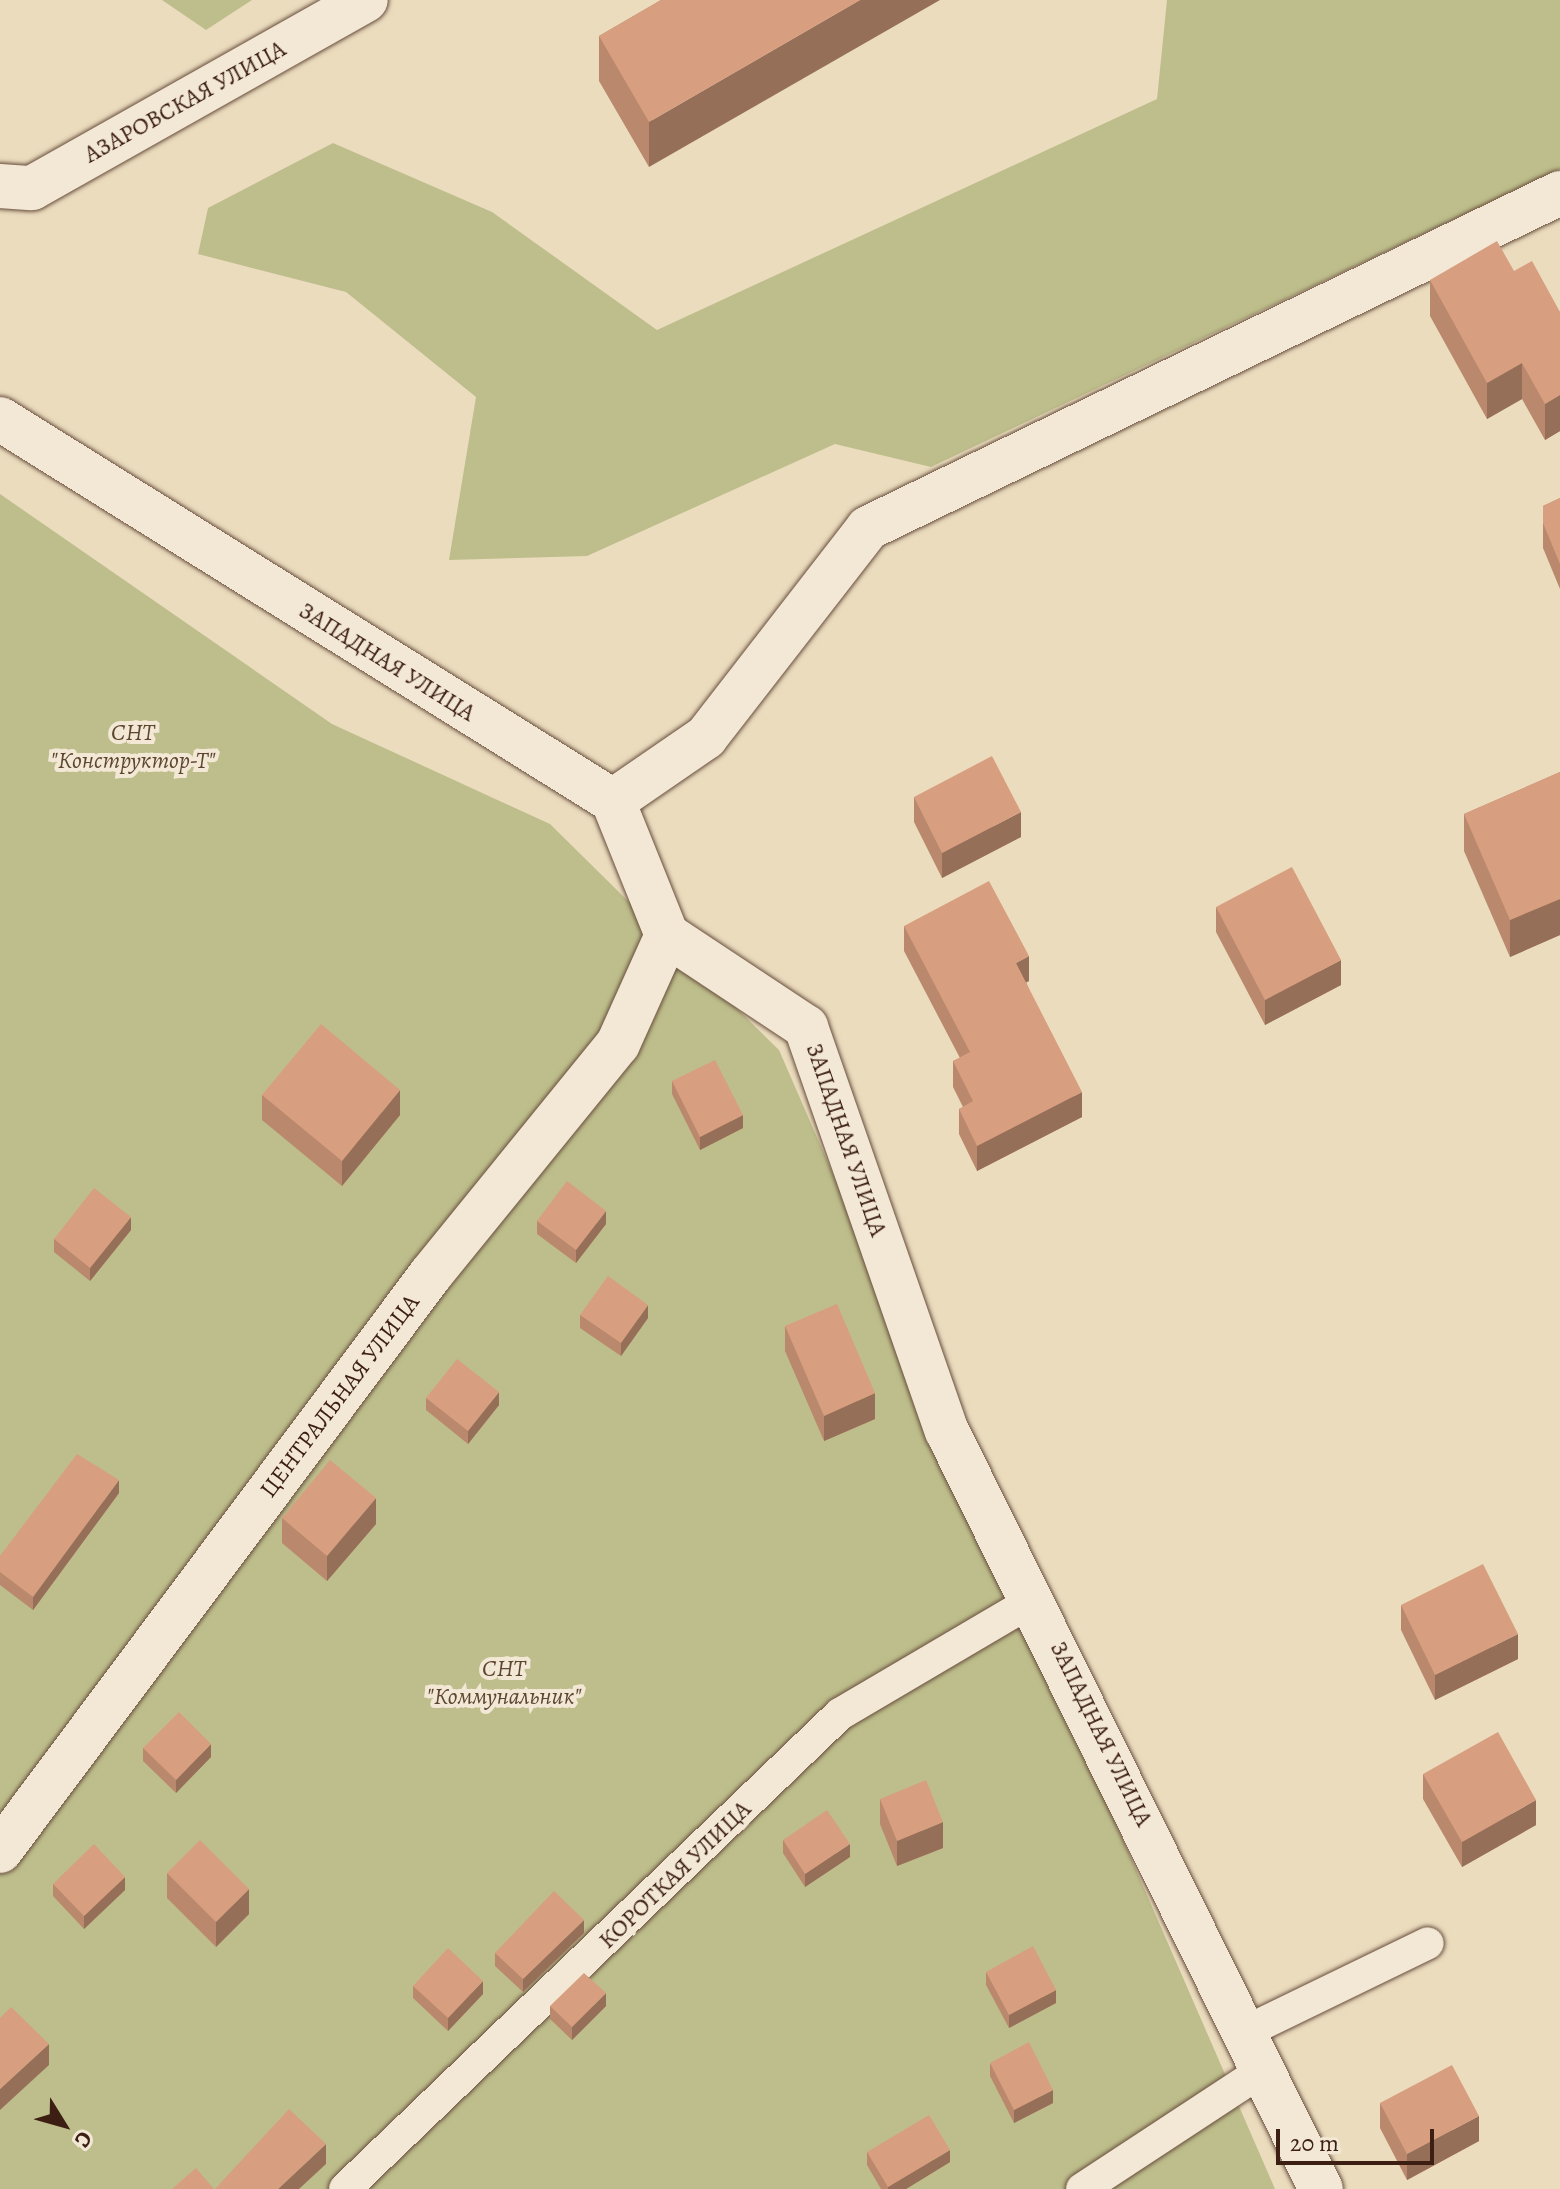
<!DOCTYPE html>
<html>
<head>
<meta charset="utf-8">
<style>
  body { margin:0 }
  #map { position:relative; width:1560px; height:2189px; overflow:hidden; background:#ebdcbe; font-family:Alegreya,serif }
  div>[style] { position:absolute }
  .green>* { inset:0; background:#bebe8c }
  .roads { filter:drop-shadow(0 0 2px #684e3d) drop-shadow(0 0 2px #684e3d) }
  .service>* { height:32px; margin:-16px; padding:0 16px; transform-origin:16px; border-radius:16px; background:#f2e8d5 }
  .minor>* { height:44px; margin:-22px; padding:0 22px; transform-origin:22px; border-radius:22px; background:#f2e8d5 }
  .tertiary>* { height:44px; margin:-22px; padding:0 22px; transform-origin:22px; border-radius:22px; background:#f2e8d5 }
  .wall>* { inset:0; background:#b9886d }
  .shaded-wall>* { inset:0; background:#966f59 }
  .building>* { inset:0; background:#d79e7f }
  span { translate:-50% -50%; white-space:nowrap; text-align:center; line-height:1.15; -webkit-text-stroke:8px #f2e8d5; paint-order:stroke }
  .street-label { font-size:24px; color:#3c1e12 }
  .park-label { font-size:24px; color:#5c4630; font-style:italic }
  .north { position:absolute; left:24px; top:2085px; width:80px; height:80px; -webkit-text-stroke:6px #f2e8d5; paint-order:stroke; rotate:127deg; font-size:22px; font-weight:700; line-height:32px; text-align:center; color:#3c1e12 }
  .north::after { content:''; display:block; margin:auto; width:28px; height:36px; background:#3c1e12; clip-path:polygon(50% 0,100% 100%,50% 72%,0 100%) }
  .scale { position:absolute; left:1276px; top:2129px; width:158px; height:36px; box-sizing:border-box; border:4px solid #3c1e12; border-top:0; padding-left:10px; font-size:24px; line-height:28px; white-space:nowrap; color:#3c1e12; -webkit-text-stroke:6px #f2e8d5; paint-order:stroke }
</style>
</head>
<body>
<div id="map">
  <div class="green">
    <div style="clip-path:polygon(162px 0,252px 0,206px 30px)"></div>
    <div style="clip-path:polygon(1167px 0,1560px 0,1560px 169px,931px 467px,835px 444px,587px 556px,449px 560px,476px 397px,346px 292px,198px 254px,208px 208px,333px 143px,492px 212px,657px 330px,1157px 99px)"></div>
    <div style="clip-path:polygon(0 494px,332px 724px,550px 824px,779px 1050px,1275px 2189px,0 2189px)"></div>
  </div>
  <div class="roads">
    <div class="service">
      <div style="left:1245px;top:2032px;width:203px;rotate:-25.9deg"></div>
      <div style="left:345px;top:2189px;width:686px;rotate:-43.82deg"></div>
      <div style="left:840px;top:1714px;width:226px;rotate:-30.5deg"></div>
      <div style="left:1082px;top:2189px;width:213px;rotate:-33.3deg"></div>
    </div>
    <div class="minor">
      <div style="left:0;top:419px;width:722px;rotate:31.93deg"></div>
      <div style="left:613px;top:801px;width:144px;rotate:68.1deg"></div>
      <div style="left:667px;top:935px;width:167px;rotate:33.5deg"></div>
      <div style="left:806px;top:1027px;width:428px;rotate:70.8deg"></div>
      <div style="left:947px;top:1431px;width:845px;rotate:63.74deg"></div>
      <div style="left:613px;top:801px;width:113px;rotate:-34.5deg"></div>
      <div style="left:706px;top:737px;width:264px;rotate:-52.2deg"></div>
      <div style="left:868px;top:528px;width:769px;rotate:-25.83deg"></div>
      <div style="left:0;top:1851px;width:720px;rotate:-53.24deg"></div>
      <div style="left:431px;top:1274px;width:296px;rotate:-50.9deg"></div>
      <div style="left:618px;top:1044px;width:120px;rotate:-65.8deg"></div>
    </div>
    <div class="tertiary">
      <div style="left:0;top:186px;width:32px;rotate:4deg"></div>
      <div style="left:32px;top:188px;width:383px;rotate:-29.4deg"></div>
    </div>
  </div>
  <div class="wall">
    <div style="clip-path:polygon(661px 0,649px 167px,599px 81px,599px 36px)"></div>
    <div style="clip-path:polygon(1514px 271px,1560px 312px,1560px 431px,1545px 440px,1522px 399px,1487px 419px,1430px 316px,1430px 280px)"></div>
    <div style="clip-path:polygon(1560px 498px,1560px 589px,1543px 548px,1543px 506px)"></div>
    <div style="clip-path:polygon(1560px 772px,1560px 935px,1510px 957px,1464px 851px,1464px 814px)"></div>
    <div style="clip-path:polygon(914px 797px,1021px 837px,942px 878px,914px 822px)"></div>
    <div style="clip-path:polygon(1216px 907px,1341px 985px,1265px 1025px,1216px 932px)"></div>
    <div style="clip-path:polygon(904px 926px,1029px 981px,1026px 982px,1082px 1117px,977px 1171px,959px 1134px,959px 1109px,963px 1107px,953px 1087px,953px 1061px,960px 1058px,904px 951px)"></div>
    <div style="clip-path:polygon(672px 1081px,743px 1128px,700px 1150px,672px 1094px)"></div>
    <div style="clip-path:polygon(262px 1095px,400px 1115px,342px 1186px,262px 1120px)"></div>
    <div style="clip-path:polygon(537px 1221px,606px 1224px,576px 1263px,537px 1234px)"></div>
    <div style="clip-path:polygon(131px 1230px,90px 1281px,54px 1252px,54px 1239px)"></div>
    <div style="clip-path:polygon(580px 1315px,648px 1318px,621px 1356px,580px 1328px)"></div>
    <div style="clip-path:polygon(785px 1326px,875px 1419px,824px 1441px,785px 1351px)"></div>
    <div style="clip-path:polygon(426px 1398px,499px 1405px,468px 1444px,426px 1410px)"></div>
    <div style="clip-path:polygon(119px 1493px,33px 1610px,0 1585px,0 1556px)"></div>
    <div style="clip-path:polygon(282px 1518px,376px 1524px,327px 1581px,282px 1543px)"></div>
    <div style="clip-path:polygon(1401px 1605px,1518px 1659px,1435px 1700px,1401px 1630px)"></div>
    <div style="clip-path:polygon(143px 1748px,211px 1757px,176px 1793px,143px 1761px)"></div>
    <div style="clip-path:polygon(1423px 1774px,1536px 1825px,1462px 1867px,1423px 1799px)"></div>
    <div style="clip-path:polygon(880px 1799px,943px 1848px,897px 1866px,880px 1824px)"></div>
    <div style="clip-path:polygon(783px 1840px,850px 1857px,805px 1887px,783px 1853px)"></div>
    <div style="clip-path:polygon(167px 1873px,249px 1914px,216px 1947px,167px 1898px)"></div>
    <div style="clip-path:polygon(53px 1884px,125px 1890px,84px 1929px,53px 1896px)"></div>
    <div style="clip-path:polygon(584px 1933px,523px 1992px,495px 1966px,495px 1953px)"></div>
    <div style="clip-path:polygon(986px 1972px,1056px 2003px,1009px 2028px,986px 1985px)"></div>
    <div style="clip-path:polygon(413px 1986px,483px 1994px,448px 2031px,413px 1998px)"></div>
    <div style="clip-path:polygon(550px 2006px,606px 2006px,572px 2040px,550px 2019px)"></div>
    <div style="clip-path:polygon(990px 2063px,1053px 2103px,1014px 2123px,990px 2076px)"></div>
    <div style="clip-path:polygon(1380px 2103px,1479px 2141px,1407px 2180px,1380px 2128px)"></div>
    <div style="clip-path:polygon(867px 2152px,950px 2162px,906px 2189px,881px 2189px,867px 2165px)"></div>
  </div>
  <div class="shaded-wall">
    <div style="clip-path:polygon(860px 0,940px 0,649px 167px,649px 122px)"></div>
    <div style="clip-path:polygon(1522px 363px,1522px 399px,1487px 419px,1487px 383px)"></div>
    <div style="clip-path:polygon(1560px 395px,1560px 431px,1545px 440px,1545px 404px)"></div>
    <div style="clip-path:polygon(1021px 812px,1021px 837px,942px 878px,942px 853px)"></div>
    <div style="clip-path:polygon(1560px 899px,1560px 935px,1510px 957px,1510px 920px)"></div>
    <div style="clip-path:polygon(1029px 956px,1029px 981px,1016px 988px,1016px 963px)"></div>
    <div style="clip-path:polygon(1341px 960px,1341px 985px,1265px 1025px,1265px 1000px)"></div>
    <div style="clip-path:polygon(400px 1090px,400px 1115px,342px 1186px,342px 1161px)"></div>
    <div style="clip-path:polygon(1082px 1092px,1082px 1117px,977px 1171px,977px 1146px)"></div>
    <div style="clip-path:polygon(743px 1115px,743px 1128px,700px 1150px,700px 1137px)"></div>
    <div style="clip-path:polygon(606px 1211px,606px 1224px,576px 1263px,576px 1250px)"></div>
    <div style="clip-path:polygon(131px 1217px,131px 1230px,90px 1281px,90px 1268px)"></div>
    <div style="clip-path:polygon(648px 1305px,648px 1318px,621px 1356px,621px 1343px)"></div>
    <div style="clip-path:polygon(499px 1392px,499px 1405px,468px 1444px,468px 1431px)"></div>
    <div style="clip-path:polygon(875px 1393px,875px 1419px,824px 1441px,824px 1416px)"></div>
    <div style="clip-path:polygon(119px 1480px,119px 1493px,33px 1610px,33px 1597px)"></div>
    <div style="clip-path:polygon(376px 1498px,376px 1524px,327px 1581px,327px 1556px)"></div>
    <div style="clip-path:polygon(1518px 1634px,1518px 1659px,1435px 1700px,1435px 1675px)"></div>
    <div style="clip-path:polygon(211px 1744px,211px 1757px,176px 1793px,176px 1780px)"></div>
    <div style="clip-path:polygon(1536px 1800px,1536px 1825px,1462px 1867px,1462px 1842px)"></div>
    <div style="clip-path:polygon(943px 1822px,943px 1848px,897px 1866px,897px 1841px)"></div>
    <div style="clip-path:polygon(850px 1844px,850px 1857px,805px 1887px,805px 1874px)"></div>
    <div style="clip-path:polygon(125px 1877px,125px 1890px,84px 1929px,84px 1916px)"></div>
    <div style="clip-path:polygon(249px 1889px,249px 1914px,216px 1947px,216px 1922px)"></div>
    <div style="clip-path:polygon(584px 1920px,584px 1933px,523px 1992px,523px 1979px)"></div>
    <div style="clip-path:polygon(483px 1981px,483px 1994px,448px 2031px,448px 2018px)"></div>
    <div style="clip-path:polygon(1056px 1990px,1056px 2003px,1009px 2028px,1009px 2015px)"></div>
    <div style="clip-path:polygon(606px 1993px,606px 2006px,572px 2040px,572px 2027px)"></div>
    <div style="clip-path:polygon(49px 2044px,49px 2065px,0 2110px,0 2089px)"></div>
    <div style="clip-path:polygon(1053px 2090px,1053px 2103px,1014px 2123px,1014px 2110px)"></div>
    <div style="clip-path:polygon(1479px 2116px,1479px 2141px,1407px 2180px,1407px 2154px)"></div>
    <div style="clip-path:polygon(326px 2144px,326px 2164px,299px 2189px,278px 2189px)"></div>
    <div style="clip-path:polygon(950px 2150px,950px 2162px,906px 2189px,888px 2189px,888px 2187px)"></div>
  </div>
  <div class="building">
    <div style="clip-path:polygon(661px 0,860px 0,649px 122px,599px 36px)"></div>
    <div style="clip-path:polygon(1497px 241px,1514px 271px,1532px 261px,1560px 312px,1560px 395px,1545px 404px,1522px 363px,1487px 383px,1430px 280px)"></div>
    <div style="clip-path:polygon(1560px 498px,1560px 564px,1543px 523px,1543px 506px)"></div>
    <div style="clip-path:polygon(992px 756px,1021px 812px,942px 853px,914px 797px)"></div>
    <div style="clip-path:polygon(1560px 772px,1560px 899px,1510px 920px,1464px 814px)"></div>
    <div style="clip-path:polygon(1292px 867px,1341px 960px,1265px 1000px,1216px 907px)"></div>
    <div style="clip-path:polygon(989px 881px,1029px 956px,1016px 963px,1082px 1092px,977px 1146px,959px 1109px,973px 1101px,953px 1061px,970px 1052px,904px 926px)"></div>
    <div style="clip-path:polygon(321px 1024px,400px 1090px,342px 1161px,262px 1095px)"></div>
    <div style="clip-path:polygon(715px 1060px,743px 1115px,700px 1137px,672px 1081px)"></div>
    <div style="clip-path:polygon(567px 1181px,606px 1211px,576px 1250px,537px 1221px)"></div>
    <div style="clip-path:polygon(94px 1188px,131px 1217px,90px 1268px,54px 1239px)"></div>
    <div style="clip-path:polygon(608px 1276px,648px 1305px,621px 1343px,580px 1315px)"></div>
    <div style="clip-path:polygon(837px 1304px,875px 1393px,824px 1416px,785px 1326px)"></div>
    <div style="clip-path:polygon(457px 1359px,499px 1392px,468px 1431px,426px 1398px)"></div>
    <div style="clip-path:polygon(77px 1454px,119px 1480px,33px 1597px,0 1572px,0 1556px)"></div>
    <div style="clip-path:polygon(330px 1460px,376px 1498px,327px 1556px,282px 1518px)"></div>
    <div style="clip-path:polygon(1483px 1564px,1518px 1634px,1435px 1675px,1401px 1605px)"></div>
    <div style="clip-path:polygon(179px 1712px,211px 1744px,176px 1780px,143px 1748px)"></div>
    <div style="clip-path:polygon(1498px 1732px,1536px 1800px,1462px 1842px,1423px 1774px)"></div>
    <div style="clip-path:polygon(926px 1780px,943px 1822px,897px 1841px,880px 1799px)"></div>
    <div style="clip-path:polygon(827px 1810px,850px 1844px,805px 1874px,783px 1840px)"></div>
    <div style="clip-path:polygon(200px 1840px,249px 1889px,216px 1922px,167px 1873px)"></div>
    <div style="clip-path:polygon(94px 1844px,125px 1877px,84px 1916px,53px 1884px)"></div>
    <div style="clip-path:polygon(554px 1891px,584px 1920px,523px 1979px,495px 1953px)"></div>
    <div style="clip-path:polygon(1033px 1946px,1056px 1990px,1009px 2015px,986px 1972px)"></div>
    <div style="clip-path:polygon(448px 1948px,483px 1981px,448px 2018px,413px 1986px)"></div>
    <div style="clip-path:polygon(584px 1973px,606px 1993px,572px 2027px,550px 2006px)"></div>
    <div style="clip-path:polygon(11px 2007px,49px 2044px,0 2089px,0 2018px)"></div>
    <div style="clip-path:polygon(1029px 2042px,1053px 2090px,1014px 2110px,990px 2063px)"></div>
    <div style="clip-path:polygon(1452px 2065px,1479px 2116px,1407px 2154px,1380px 2103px)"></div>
    <div style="clip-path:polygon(289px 2109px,326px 2144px,278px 2189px,215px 2189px)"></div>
    <div style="clip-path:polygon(929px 2115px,950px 2150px,888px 2187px,867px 2152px)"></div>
    <div style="clip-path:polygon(196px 2168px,214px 2189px,172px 2189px)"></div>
  </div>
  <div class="street-label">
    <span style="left:185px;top:102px;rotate:-29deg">АЗАРОВСКАЯ УЛИЦА</span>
    <span style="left:387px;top:662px;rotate:32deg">ЗАПАДНАЯ УЛИЦА</span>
    <span style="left:846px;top:1140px;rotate:71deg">ЗАПАДНАЯ УЛИЦА</span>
    <span style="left:340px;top:1396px;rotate:-53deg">ЦЕНТРАЛЬНАЯ УЛИЦА</span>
    <span style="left:1101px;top:1734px;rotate:64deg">ЗАПАДНАЯ УЛИЦА</span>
    <span style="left:675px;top:1875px;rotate:-44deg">КОРОТКАЯ УЛИЦА</span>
  </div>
  <div class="park-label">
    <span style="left:133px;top:747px">СНТ<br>"Конструктор-Т"</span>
    <span style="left:504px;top:1683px">СНТ<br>"Коммунальник"</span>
  </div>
  <div class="north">С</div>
  <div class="scale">20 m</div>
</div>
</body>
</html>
